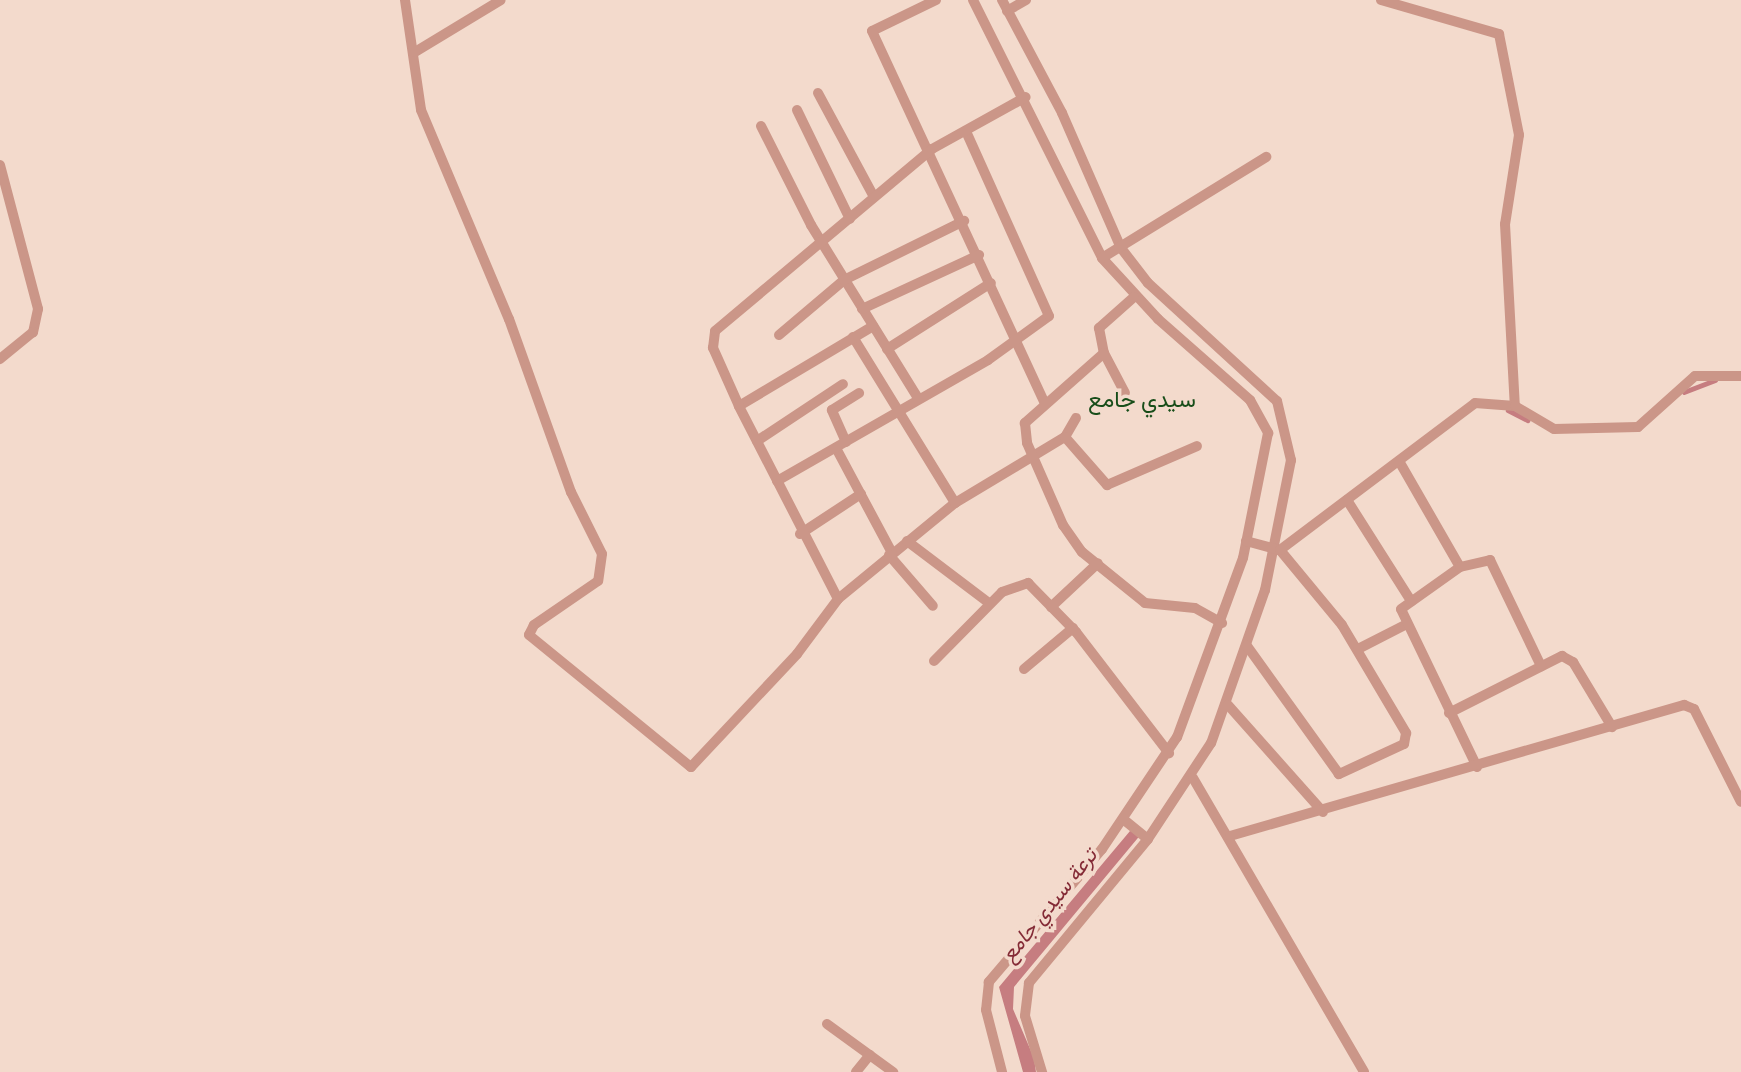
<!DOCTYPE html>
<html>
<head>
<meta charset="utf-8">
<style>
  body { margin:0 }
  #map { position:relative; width:1741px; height:1072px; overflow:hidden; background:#f3dacc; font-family:"Fira Sans Condensed",Vazirmatn,sans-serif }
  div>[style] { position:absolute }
  .water>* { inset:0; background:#c67d80 }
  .stream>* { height:4.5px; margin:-2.25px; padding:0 2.25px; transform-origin:2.25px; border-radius:2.25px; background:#c67d80 }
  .minor>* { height:10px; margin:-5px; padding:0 5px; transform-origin:5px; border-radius:5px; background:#cb9688 }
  span { translate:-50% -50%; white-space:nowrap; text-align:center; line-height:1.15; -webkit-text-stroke:7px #f3dacc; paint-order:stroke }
  .water-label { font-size:21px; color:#842b36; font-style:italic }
  .quarter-label { font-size:23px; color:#174d19 }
</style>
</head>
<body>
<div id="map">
  <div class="water">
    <div style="clip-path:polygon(1130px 831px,1142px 833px,1014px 987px,1013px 1009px,1034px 1058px,1036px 1072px,1023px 1072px,999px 987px)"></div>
  </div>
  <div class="stream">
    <div style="left:1684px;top:392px;width:33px;rotate:-21deg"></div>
    <div style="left:1508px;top:410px;width:22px;rotate:27deg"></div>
  </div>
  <div class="minor">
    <div style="left:405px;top:0;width:111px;rotate:81.7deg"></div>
    <div style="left:421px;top:110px;width:227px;rotate:67.2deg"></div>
    <div style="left:509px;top:319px;width:184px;rotate:70.3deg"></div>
    <div style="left:571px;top:492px;width:69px;rotate:63.4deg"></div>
    <div style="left:602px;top:554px;width:27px;rotate:98deg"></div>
    <div style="left:598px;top:581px;width:78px;rotate:145.5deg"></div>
    <div style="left:534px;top:625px;width:11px;rotate:117deg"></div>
    <div style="left:529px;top:635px;width:209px;rotate:39.2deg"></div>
    <div style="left:691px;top:767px;width:155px;rotate:-46.8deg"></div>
    <div style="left:797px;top:654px;width:69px;rotate:-53.3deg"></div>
    <div style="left:838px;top:599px;width:151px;rotate:-39.4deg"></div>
    <div style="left:955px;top:503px;width:128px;rotate:-31deg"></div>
    <div style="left:1065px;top:437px;width:22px;rotate:-60deg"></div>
    <div style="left:936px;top:0;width:71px;rotate:154.2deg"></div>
    <div style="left:872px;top:31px;width:409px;rotate:65.1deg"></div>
    <div style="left:973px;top:0;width:288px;rotate:63.4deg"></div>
    <div style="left:1102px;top:258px;width:83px;rotate:47.4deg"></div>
    <div style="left:1158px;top:319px;width:123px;rotate:41.4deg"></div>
    <div style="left:1250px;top:400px;width:38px;rotate:61deg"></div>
    <div style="left:1268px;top:433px;width:127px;rotate:101.3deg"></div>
    <div style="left:1243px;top:558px;width:191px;rotate:110.2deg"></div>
    <div style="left:1177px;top:737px;width:135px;rotate:123.8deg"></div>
    <div style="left:1102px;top:849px;width:175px;rotate:130.4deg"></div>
    <div style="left:989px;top:982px;width:28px;rotate:96deg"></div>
    <div style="left:986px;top:1010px;width:64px;rotate:75.5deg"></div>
    <div style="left:1002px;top:0;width:128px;rotate:62deg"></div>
    <div style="left:1062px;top:113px;width:147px;rotate:66.4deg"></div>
    <div style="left:1121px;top:248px;width:44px;rotate:52.4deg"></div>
    <div style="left:1148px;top:283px;width:175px;rotate:42.5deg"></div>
    <div style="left:1277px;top:401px;width:61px;rotate:76.7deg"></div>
    <div style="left:1291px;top:460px;width:133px;rotate:101.3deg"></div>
    <div style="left:1265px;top:590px;width:162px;rotate:109.4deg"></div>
    <div style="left:1211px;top:743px;width:115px;rotate:123.3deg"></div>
    <div style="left:1148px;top:839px;width:187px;rotate:129.6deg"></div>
    <div style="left:1029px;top:983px;width:33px;rotate:97deg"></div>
    <div style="left:1025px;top:1016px;width:59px;rotate:73.1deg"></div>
    <div style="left:1381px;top:0;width:123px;rotate:16.1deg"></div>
    <div style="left:1499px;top:34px;width:103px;rotate:78.8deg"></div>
    <div style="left:1519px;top:135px;width:90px;rotate:98.9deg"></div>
    <div style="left:1505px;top:224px;width:182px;rotate:86.9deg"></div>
    <div style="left:1007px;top:11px;width:22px;rotate:-30deg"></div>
    <div style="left:415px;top:52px;width:100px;rotate:-31.2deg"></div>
    <div style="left:818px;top:93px;width:118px;rotate:61.7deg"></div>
    <div style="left:797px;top:110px;width:121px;rotate:64.1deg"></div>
    <div style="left:761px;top:126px;width:111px;rotate:63.2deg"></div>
    <div style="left:811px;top:225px;width:203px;rotate:58.3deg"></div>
    <div style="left:0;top:165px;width:149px;rotate:75.2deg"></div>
    <div style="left:38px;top:309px;width:24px;rotate:102deg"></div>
    <div style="left:33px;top:332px;width:43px;rotate:140.7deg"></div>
    <div style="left:1102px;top:258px;width:193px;rotate:-31.6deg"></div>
    <div style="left:1134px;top:297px;width:47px;rotate:138.5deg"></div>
    <div style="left:1099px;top:328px;width:25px;rotate:79deg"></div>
    <div style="left:1104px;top:353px;width:106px;rotate:138.5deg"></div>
    <div style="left:1025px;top:423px;width:20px;rotate:84deg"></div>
    <div style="left:1027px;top:443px;width:90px;rotate:66.3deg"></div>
    <div style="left:1063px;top:525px;width:33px;rotate:55deg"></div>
    <div style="left:1082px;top:552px;width:81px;rotate:39deg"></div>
    <div style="left:1145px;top:603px;width:50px;rotate:5.7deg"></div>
    <div style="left:1195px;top:608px;width:31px;rotate:29deg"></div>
    <div style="left:862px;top:309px;width:129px;rotate:-24.8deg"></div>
    <div style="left:779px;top:335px;width:85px;rotate:-40.2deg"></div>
    <div style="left:844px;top:280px;width:134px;rotate:-26.2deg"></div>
    <div style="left:853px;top:337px;width:195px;rotate:58.4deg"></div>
    <div style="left:887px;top:349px;width:123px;rotate:-32.4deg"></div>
    <div style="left:1104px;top:353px;width:45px;rotate:62.3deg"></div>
    <div style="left:739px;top:406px;width:156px;rotate:-30.8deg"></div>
    <div style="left:1065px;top:437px;width:64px;rotate:48.8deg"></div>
    <div style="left:1107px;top:485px;width:98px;rotate:-23.4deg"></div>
    <div style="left:757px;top:441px;width:103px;rotate:-33.5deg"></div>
    <div style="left:846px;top:442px;width:35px;rotate:-114deg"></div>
    <div style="left:832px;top:410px;width:32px;rotate:-32deg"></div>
    <div style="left:836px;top:448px;width:119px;rotate:61.9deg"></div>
    <div style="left:1399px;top:461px;width:122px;rotate:60.1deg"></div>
    <div style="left:777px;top:481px;width:243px;rotate:-29.8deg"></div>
    <div style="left:988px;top:360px;width:75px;rotate:-35.8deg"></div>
    <div style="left:1049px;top:316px;width:203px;rotate:-114.2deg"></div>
    <div style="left:1347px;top:500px;width:120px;rotate:57.6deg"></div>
    <div style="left:800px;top:534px;width:73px;rotate:-33.3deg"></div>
    <div style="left:907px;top:541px;width:103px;rotate:37.1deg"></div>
    <div style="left:1246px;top:541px;width:35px;rotate:15deg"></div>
    <div style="left:1280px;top:550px;width:97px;rotate:50.4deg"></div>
    <div style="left:1342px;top:625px;width:126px;rotate:59.3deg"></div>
    <div style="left:1406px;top:733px;width:11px;rotate:100deg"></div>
    <div style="left:1404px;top:744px;width:72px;rotate:155.2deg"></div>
    <div style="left:1339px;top:774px;width:158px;rotate:-125.7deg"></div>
    <div style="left:1280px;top:550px;width:244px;rotate:-37deg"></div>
    <div style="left:1475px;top:403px;width:40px;rotate:4.3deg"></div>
    <div style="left:1515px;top:406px;width:45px;rotate:30.5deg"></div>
    <div style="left:1554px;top:429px;width:84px;rotate:-1.4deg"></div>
    <div style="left:1638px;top:427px;width:76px;rotate:-41.8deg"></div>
    <div style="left:1695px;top:376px;width:46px"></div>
    <div style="left:889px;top:555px;width:67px;rotate:49.2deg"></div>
    <div style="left:838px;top:599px;width:217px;rotate:-117.2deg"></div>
    <div style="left:739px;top:406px;width:64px;rotate:-114.1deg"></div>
    <div style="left:713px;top:348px;width:17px;rotate:-83deg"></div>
    <div style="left:715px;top:331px;width:283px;rotate:-40deg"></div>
    <div style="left:932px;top:149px;width:107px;rotate:-29deg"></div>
    <div style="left:1051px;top:607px;width:64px;rotate:-43.1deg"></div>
    <div style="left:1358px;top:649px;width:53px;rotate:-27.1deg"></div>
    <div style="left:934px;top:661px;width:97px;rotate:-45.4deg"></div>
    <div style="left:1002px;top:592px;width:28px;rotate:-19deg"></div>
    <div style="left:1028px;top:583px;width:69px;rotate:45.6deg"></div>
    <div style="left:1076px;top:632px;width:153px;rotate:52.5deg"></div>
    <div style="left:1024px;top:669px;width:64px;rotate:-39.9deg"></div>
    <div style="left:1228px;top:705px;width:143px;rotate:48.4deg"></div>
    <div style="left:1449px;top:713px;width:127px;rotate:-26.8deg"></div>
    <div style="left:1562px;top:656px;width:13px;rotate:29deg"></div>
    <div style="left:1573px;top:662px;width:76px;rotate:59deg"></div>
    <div style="left:1477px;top:767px;width:175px;rotate:-115.7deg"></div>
    <div style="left:1401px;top:609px;width:72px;rotate:-35.4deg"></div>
    <div style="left:1460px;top:567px;width:31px;rotate:-13deg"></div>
    <div style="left:1490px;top:560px;width:118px;rotate:64.3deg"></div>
    <div style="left:1193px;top:778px;width:340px;rotate:59.8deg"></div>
    <div style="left:1123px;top:819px;width:32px;rotate:39deg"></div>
    <div style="left:1230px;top:836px;width:473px;rotate:-16.1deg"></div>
    <div style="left:1684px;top:705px;width:11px;rotate:22deg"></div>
    <div style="left:1694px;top:709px;width:104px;rotate:63.2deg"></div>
    <div style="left:827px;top:1024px;width:82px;rotate:36deg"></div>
    <div style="left:856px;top:1072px;width:22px;rotate:-51deg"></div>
  </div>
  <div class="water-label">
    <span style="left:1049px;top:905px;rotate:-51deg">ترعة سيدي جامع</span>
  </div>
  <div class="quarter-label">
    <span style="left:1142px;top:399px">سيدي جامع</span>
  </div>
</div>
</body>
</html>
